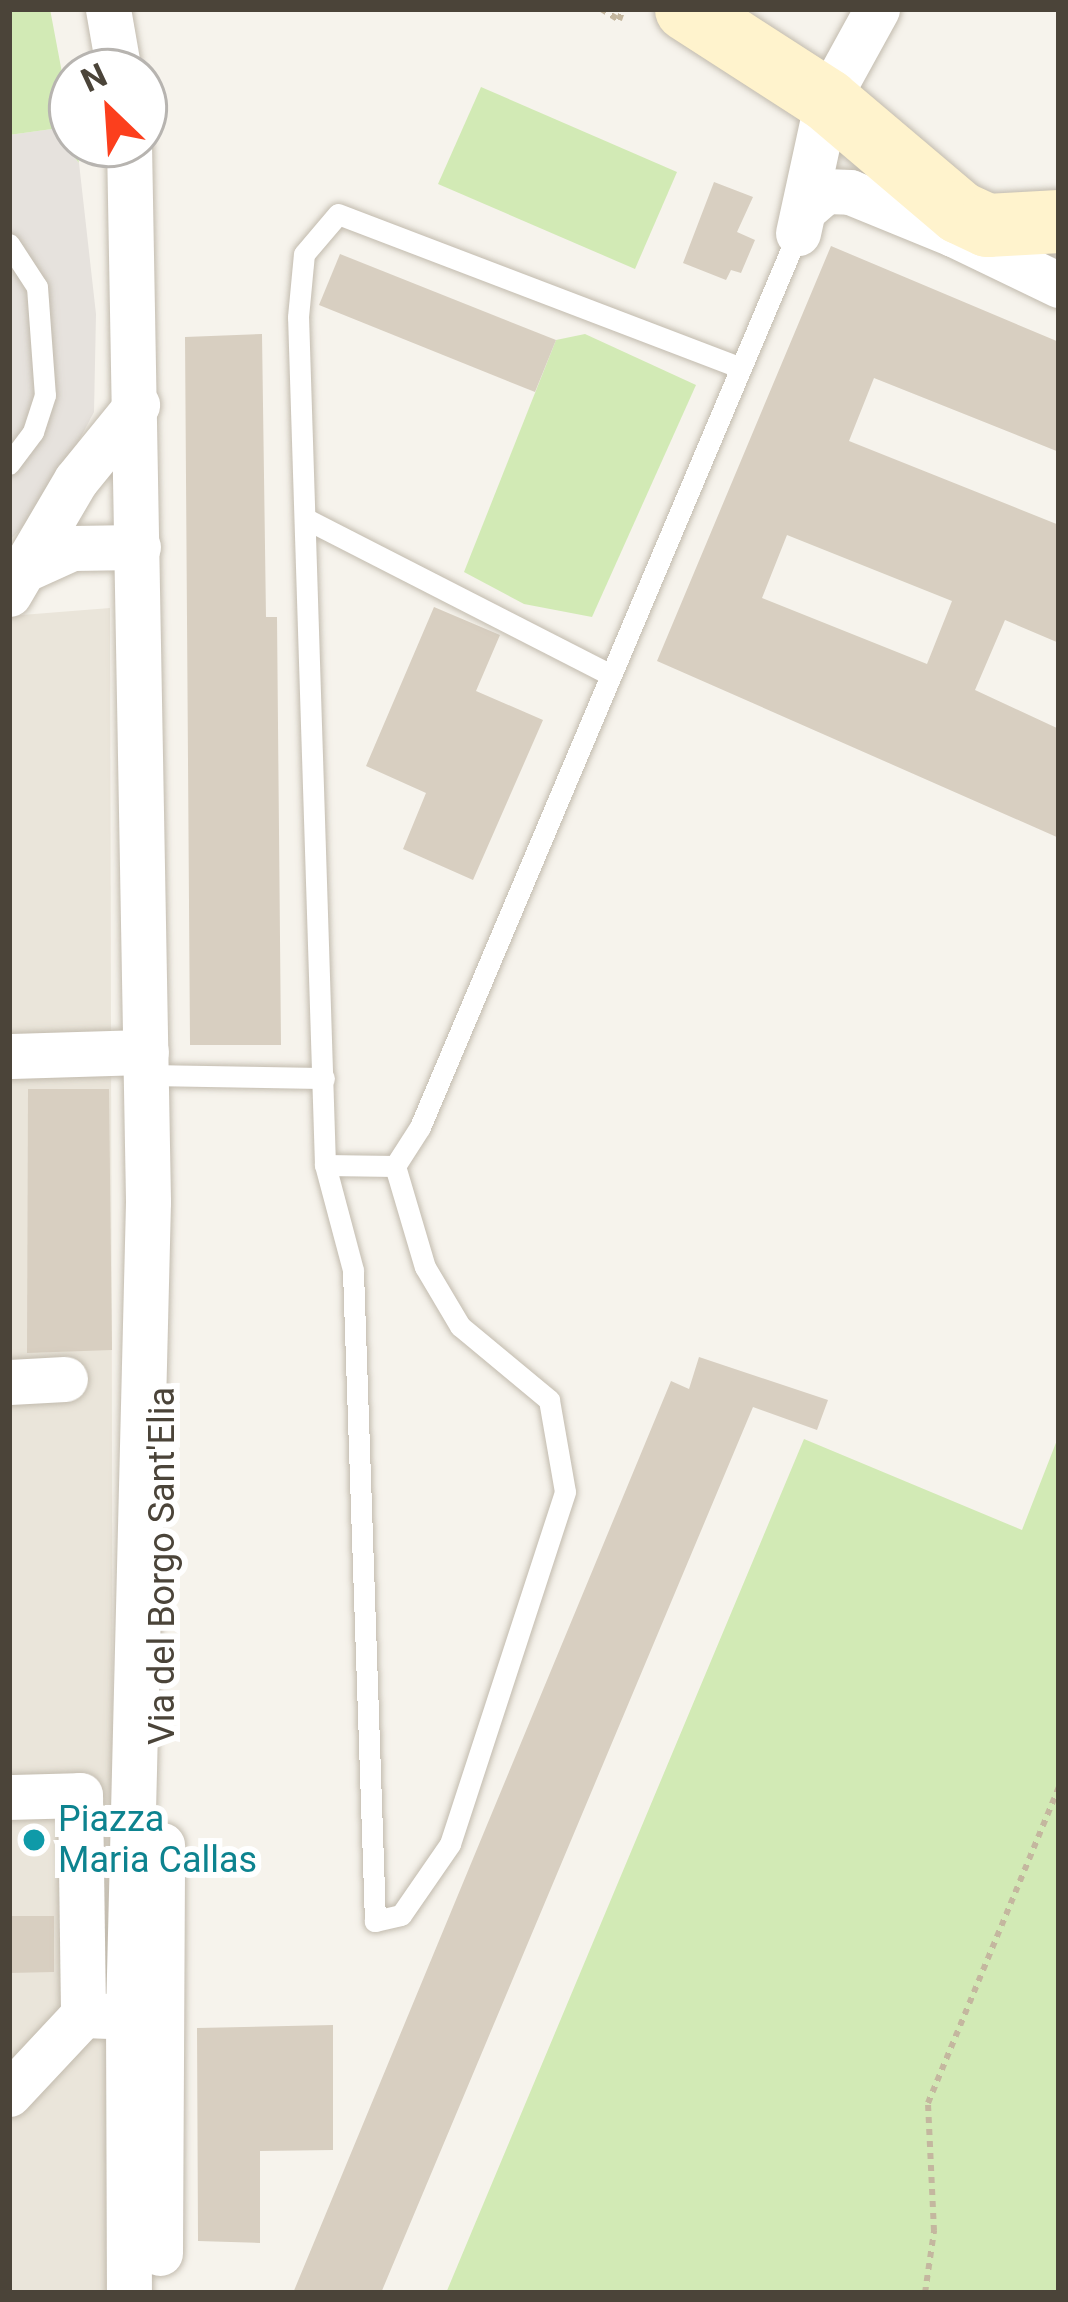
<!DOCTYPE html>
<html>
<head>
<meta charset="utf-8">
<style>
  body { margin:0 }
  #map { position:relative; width:1068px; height:2302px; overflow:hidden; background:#f6f3ec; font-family:Roboto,sans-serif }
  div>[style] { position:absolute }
  .residential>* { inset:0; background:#eae5da }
  .industrial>* { inset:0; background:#e6e2dd }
  .green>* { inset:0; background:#d2eab5 }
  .building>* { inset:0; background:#d8cfc1 }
  .path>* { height:6px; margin-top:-3px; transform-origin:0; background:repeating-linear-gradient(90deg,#c4b79f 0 6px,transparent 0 12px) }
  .roads { filter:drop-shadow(0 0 3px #c2bbae) drop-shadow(0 0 3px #c2bbae) }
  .lane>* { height:21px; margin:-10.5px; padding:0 10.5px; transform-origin:10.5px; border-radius:10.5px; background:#fff }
  .street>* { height:45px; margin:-22.5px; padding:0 22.5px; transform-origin:22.5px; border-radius:22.5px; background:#fff }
  .secondary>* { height:63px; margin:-31.5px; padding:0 31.5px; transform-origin:31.5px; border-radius:31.5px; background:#fff3cd }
  .dots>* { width:33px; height:33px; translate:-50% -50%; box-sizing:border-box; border:6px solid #fff; border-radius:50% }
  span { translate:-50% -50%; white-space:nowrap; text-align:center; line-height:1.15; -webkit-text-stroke:12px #fff; paint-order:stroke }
  .street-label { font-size:36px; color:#4b4439 }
  .culture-label { font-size:36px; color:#0d838f }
  .left { translate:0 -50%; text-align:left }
  .frame { position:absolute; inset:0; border:12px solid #4b4439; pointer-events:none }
  .north { position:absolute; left:48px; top:48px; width:120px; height:120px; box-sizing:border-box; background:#fff; border:3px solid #b7b4b0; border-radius:50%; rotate:335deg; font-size:33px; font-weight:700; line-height:48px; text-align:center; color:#4b4439 }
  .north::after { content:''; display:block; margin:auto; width:42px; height:54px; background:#fc3f1d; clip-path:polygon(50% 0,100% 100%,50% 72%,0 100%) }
</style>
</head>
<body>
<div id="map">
  <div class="residential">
    <div style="clip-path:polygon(110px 608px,114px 2293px,9px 2293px,9px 616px)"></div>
  </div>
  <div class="industrial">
    <div style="clip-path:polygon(52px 129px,79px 163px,96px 314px,94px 412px,46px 503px,9px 541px,9px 135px)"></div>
  </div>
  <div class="green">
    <div style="clip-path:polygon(9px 9px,50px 9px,79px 163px,52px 129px,9px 135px)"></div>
    <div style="clip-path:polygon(481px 87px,677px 172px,635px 269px,438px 184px)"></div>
    <div style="clip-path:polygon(585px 334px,696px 385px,592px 617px,524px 604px,464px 572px,556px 340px)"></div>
    <div style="clip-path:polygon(1059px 1435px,1059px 2293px,446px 2293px,804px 1439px,1022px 1530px)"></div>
  </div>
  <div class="building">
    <div style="clip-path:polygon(714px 182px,753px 197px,737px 232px,755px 240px,741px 273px,731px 270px,726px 280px,683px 263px)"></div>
    <div style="clip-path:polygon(evenodd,831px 246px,1059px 342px,1059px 452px,874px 378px,849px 441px,1059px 525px,1059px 643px,1005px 620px,975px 690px,1059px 729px,1059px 838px,657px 661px,831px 246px,787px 535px,952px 601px,927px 664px,762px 598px,787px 535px)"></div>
    <div style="clip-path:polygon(340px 254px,556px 340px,535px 392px,319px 305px)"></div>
    <div style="clip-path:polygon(262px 334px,266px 617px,277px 617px,281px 1045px,190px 1045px,185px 337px)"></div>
    <div style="clip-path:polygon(434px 607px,500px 635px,476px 691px,543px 720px,473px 880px,403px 849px,426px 793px,366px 766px)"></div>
    <div style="clip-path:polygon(28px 1089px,109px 1089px,112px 1350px,27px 1353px)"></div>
    <div style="clip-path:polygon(699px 1357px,828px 1400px,817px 1430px,753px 1407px,381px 2293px,293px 2293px,671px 1381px,689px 1389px)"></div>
    <div style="clip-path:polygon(9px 1916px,54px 1916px,54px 1972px,9px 1973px)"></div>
    <div style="clip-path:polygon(333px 2025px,333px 2150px,260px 2151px,260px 2243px,198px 2241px,197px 2028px)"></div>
  </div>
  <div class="path">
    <div style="left:601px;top:9px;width:21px;rotate:31deg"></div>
    <div style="left:619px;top:20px;width:12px;rotate:-70deg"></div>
    <div style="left:925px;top:2293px;width:63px;rotate:-81.7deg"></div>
    <div style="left:934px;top:2231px;width:128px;rotate:-92.7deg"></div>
    <div style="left:928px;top:2103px;width:342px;rotate:-67.5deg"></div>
  </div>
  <div class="roads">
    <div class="lane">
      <div style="left:9px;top:244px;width:51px;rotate:56.9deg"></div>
      <div style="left:37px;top:287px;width:108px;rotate:85.8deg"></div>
      <div style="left:45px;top:395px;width:39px;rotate:108deg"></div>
      <div style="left:33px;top:432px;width:40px;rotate:127deg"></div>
      <div style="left:308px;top:520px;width:340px;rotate:27.1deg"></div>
      <div style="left:146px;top:1075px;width:178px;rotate:1deg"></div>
      <div style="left:325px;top:1165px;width:70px;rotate:0.8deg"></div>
      <div style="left:395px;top:1166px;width:46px;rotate:-57.3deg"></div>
      <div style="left:420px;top:1127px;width:971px;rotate:-67.08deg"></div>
      <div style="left:395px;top:1166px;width:105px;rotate:73.5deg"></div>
      <div style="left:425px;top:1267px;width:69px;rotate:59.3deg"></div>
      <div style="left:460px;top:1326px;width:116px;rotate:39.7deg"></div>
      <div style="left:549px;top:1400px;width:93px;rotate:80.1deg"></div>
      <div style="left:565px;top:1492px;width:370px;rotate:108.1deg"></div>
      <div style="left:450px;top:1844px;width:86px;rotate:124.6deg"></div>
      <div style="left:401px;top:1915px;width:27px;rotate:167deg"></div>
      <div style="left:375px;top:1921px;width:651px;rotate:-91.94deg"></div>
      <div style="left:353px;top:1270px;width:109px;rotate:-104.9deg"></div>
      <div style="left:325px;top:1165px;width:848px;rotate:-91.82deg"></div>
      <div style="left:298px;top:317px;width:63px;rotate:-84.6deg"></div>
      <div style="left:304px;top:254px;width:52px;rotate:-49.6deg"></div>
      <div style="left:338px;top:214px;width:431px;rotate:20.9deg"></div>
    </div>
    <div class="street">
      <div style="left:108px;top:9px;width:64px;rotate:80.1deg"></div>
      <div style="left:129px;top:144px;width:1058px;rotate:88.97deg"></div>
      <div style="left:148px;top:1202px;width:814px;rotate:91.41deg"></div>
      <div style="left:128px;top:2016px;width:277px;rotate:89.8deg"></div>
      <div style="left:808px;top:206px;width:23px;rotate:-41deg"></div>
      <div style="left:825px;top:191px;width:25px;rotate:2deg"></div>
      <div style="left:850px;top:192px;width:111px;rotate:22.2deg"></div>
      <div style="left:947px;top:224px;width:12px;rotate:59deg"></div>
      <div style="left:953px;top:234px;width:118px;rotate:25.7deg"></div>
      <div style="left:798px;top:233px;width:136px;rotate:-77.7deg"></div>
      <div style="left:827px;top:100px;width:104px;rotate:-61.2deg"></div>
      <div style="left:30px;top:567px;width:46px;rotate:-24.3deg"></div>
      <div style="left:72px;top:548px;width:66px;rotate:-0.9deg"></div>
      <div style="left:9px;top:594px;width:132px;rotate:-59.6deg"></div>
      <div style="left:76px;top:480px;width:97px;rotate:-50.9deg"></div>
      <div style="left:9px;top:1056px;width:137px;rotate:-1.7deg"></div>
      <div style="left:9px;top:1382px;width:56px;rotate:-3.1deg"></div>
      <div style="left:9px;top:1797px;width:71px;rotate:-1.6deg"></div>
      <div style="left:80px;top:1795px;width:220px;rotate:89.2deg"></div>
      <div style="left:9px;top:2094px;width:108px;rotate:-46.9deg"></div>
      <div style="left:83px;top:2015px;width:27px;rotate:2deg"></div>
      <div style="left:160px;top:2253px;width:408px;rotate:-89.7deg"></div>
    </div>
    <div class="secondary">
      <div style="left:686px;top:9px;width:168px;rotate:32.8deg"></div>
      <div style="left:827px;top:100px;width:173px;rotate:40.3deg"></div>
      <div style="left:959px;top:212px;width:31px;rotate:25deg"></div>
      <div style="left:987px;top:225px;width:72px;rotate:-3.2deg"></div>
    </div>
  </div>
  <div class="dots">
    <div style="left:34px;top:1840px;background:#0f9aa8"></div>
  </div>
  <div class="street-label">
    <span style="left:163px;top:1566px;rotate:-90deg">Via del Borgo Sant'Elia</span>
  </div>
  <div class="culture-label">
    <span class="left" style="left:58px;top:1840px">Piazza<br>Maria Callas</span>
  </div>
  <div class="frame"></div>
  <div class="north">N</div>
</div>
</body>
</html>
